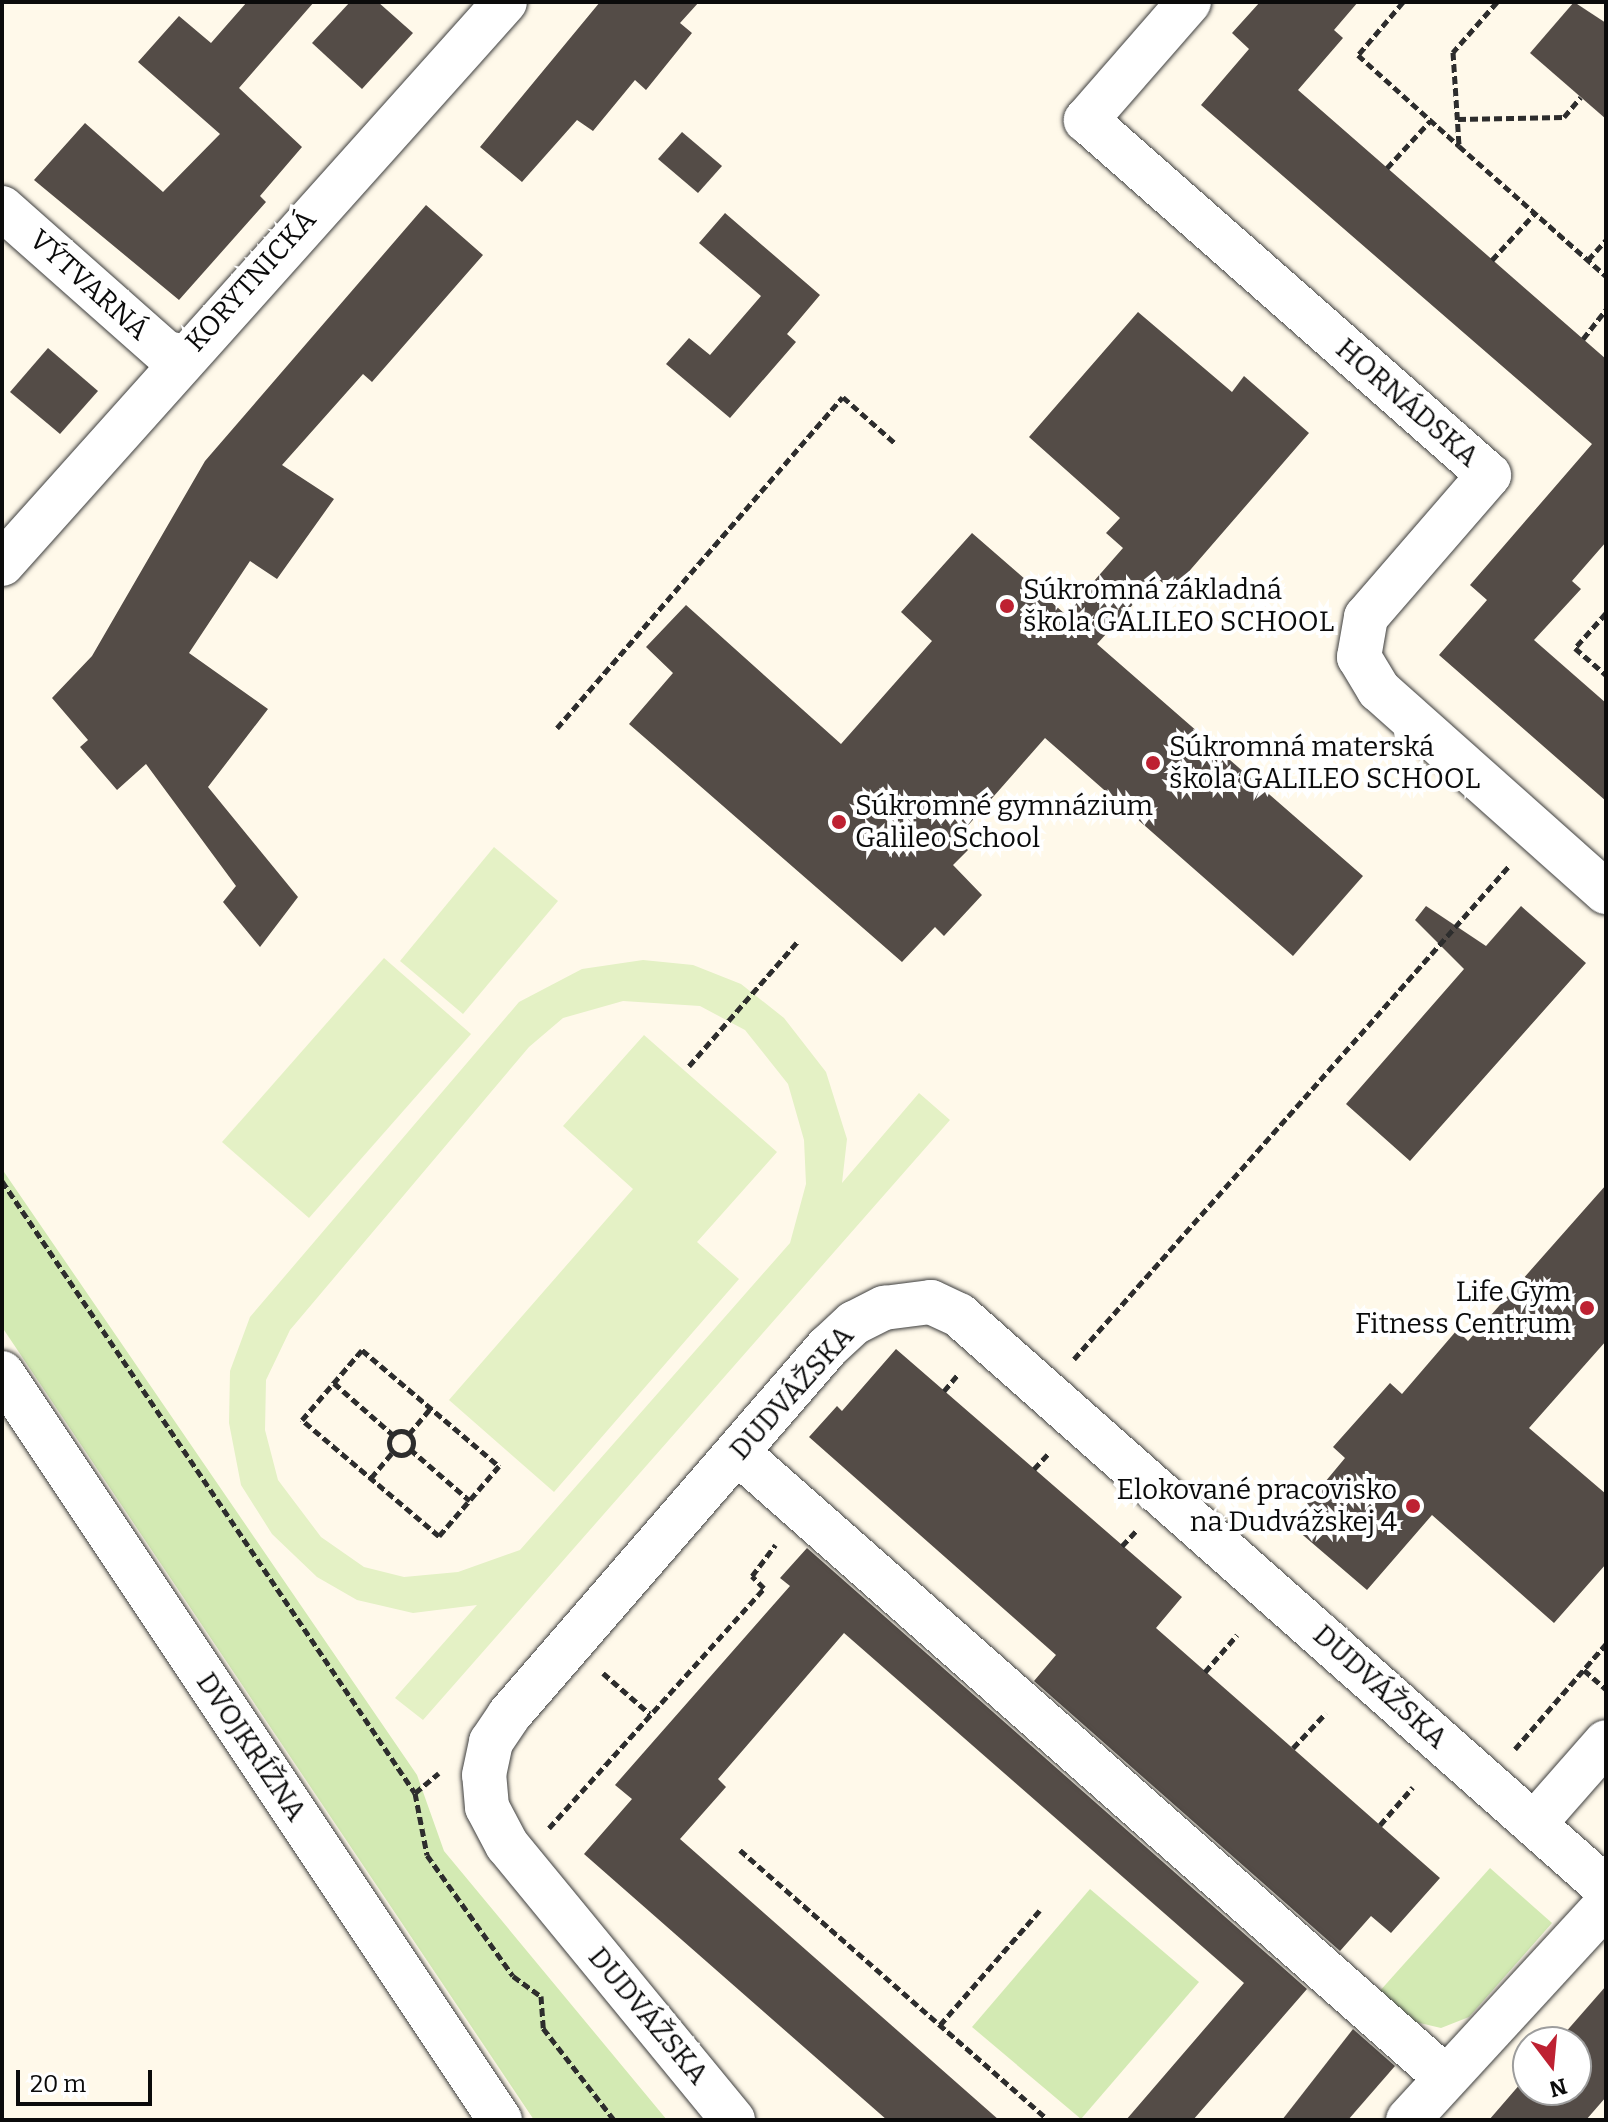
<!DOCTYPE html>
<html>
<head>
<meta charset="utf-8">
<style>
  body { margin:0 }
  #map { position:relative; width:1608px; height:2122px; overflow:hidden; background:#fff9ea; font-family:Bitter,serif }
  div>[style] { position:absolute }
  .green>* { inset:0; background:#d3eab3 }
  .pitch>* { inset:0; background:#e4f1c5 }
  .building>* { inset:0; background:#544c47 }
  .path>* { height:5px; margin-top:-2.5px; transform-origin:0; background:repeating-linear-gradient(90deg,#2d2d2d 0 8px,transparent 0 12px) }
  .path>.ring { margin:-2.5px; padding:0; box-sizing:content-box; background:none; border:5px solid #2d2d2d; border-radius:50% }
  .roads { filter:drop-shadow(0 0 2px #3e3e3e) drop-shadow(0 0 2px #3e3e3e) }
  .minor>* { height:44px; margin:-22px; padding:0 22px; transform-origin:22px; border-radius:22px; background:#fff }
  .dots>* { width:22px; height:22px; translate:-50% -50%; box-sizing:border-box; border:4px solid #fff; border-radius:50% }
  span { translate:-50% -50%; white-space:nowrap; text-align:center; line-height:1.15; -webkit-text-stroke:8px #fff; paint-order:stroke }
  .street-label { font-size:28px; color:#0b0b0b }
  .poi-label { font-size:28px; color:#0b0b0b }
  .left { translate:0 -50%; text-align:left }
  .right { translate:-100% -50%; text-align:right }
  .frame { position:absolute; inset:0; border:4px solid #0b0b0b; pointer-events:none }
  .north { position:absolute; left:1512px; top:2026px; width:80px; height:80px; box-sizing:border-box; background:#fff; border:2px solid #9d9d9d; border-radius:50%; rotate:164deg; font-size:22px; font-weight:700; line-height:32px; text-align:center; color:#0b0b0b }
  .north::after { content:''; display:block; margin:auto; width:28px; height:36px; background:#be2132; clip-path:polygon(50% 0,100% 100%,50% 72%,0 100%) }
  .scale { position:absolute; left:16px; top:2070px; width:136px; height:36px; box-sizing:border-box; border:4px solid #0b0b0b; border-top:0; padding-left:10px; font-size:24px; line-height:28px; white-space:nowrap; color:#0b0b0b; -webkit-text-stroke:6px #fff; paint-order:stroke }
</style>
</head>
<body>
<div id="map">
  <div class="green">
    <div style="clip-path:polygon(2px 1169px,417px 1775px,444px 1851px,667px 2120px,534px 2120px,2px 1327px)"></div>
    <div style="clip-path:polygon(1490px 1868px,1552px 1923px,1469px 2017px,1441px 2028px,1407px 2020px,1378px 1993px)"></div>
    <div style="clip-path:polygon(1090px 1889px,1199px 1982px,1081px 2119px,972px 2027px)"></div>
  </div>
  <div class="pitch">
    <div style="clip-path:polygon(494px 847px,558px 901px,463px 1014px,400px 961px)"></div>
    <div style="clip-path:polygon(384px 958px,471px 1034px,309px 1218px,222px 1142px)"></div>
    <div style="clip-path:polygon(evenodd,643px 960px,693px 965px,741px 984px,784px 1018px,826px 1072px,847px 1139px,842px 1183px,919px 1093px,950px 1120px,423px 1720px,395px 1698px,477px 1605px,413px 1613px,357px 1600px,317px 1577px,272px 1534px,241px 1485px,229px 1423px,230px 1371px,250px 1317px,519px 1002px,582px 969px,643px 960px,623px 1001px,700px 1006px,745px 1030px,788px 1084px,804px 1140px,806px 1184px,790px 1243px,520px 1550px,458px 1572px,404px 1577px,364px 1567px,321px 1537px,278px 1480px,265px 1430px,266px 1380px,290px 1330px,529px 1047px,563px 1018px,623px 1001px)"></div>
    <div style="clip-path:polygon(644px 1035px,777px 1152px,697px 1242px,739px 1279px,554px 1492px,449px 1400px,633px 1189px,563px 1126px)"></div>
  </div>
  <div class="building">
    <div style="clip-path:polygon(247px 2px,314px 2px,239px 88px,302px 147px,260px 196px,266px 202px,179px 300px,34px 180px,85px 123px,163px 192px,220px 134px,138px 62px,179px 16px,211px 43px)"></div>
    <div style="clip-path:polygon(350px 2px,378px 2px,413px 33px,362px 89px,312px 43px)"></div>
    <div style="clip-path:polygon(600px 2px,699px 2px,680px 23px,692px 33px,646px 90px,635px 80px,593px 131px,577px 120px,522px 182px,480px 147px)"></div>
    <div style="clip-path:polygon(1260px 2px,1358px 2px,1334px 30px,1343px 38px,1298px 90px,1606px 359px,1606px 542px,1572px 581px,1581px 589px,1534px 640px,1606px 703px,1606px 801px,1439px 655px,1487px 600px,1470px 585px,1592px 444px,1201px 105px,1249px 49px,1232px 33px)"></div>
    <div style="clip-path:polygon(1574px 2px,1606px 23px,1606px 119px,1530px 53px)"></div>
    <div style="clip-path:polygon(682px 132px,722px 166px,698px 193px,658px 159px)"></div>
    <div style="clip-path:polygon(426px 205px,483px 255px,372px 382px,363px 374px,282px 465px,334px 499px,277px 579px,250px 561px,189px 653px,268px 709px,208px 787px,298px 897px,260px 947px,223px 902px,236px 886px,146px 764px,117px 790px,80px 747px,88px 740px,52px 698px,92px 656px,205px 461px)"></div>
    <div style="clip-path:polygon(725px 213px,820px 295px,787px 334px,796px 342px,730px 418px,666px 364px,689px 338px,710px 355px,761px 296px,699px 243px)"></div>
    <div style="clip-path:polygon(1138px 312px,1232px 392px,1244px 376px,1309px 433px,1172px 591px,1157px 578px,1097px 644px,1363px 876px,1293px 956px,1045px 738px,956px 839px,968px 850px,953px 865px,982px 895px,944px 936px,935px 927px,902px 962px,629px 724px,673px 673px,646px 647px,686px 605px,841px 744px,932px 641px,901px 612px,972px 533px,1065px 614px,1123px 548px,1106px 533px,1120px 518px,1029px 437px)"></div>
    <div style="clip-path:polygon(48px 348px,98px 391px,60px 434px,10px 392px)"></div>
    <div style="clip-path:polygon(1426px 906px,1486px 946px,1521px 906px,1586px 963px,1410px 1161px,1346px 1104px,1464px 969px,1415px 920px)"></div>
    <div style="clip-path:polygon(1606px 1185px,1606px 1341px,1529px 1428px,1606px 1494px,1606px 1564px,1554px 1623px,1432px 1515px,1367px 1590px,1290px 1524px,1345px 1458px,1333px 1447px,1390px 1383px,1402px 1394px,1457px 1330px,1468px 1341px)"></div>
    <div style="clip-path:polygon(896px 1349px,1182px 1597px,1156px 1628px,1440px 1878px,1391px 1933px,1371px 1916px,1340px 1951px,1034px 1681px,1056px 1655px,809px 1437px,837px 1406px,842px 1411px)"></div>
    <div style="clip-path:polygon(807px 1548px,1307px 1989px,1193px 2120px,1126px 2120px,1244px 1983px,844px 1633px,718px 1779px,726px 1787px,680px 1839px,999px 2120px,887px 2120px,584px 1854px,632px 1799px,615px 1785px,790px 1586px,780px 1578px)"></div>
    <div style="clip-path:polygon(1606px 1986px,1606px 2097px,1586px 2120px,1489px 2120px,1528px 2075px,1528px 2090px,1576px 2090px,1576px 2042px,1557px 2042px)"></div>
    <div style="clip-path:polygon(1353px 2029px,1395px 2066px,1348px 2120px,1282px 2120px)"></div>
  </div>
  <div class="path">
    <div style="left:1403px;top:2px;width:70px;rotate:130.3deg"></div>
    <div style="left:1358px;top:55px;width:136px;rotate:42deg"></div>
    <div style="left:1497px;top:2px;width:67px;rotate:131.3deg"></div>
    <div style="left:1453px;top:52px;width:94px;rotate:86.3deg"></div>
    <div style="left:1459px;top:146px;width:196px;rotate:41.5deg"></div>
    <div style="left:1458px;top:119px;width:106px;rotate:-1.1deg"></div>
    <div style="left:1564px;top:117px;width:26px;rotate:-50deg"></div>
    <div style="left:1387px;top:168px;width:64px;rotate:-47.5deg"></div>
    <div style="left:1492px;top:260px;width:64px;rotate:-47.5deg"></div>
    <div style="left:1588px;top:260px;width:27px;rotate:-48deg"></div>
    <div style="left:1583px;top:339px;width:37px;rotate:-52deg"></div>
    <div style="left:1606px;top:613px;width:47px;rotate:131.5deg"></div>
    <div style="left:1575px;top:648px;width:41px;rotate:41.1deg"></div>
    <div style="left:557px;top:728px;width:437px;rotate:-49.2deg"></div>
    <div style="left:843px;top:397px;width:71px;rotate:41.6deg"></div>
    <div style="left:689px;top:1066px;width:167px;rotate:-48.9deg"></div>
    <div style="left:2px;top:1181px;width:738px;rotate:55.99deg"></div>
    <div style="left:415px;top:1793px;width:63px;rotate:79deg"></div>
    <div style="left:427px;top:1855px;width:148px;rotate:54.6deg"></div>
    <div style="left:513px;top:1976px;width:34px;rotate:36deg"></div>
    <div style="left:541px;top:1996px;width:32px;rotate:86deg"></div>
    <div style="left:543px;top:2028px;width:116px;rotate:52.3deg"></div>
    <div style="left:362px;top:1350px;width:180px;rotate:40.3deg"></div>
    <div style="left:499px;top:1466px;width:92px;rotate:130.6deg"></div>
    <div style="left:439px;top:1536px;width:180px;rotate:-139.7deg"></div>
    <div style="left:302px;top:1420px;width:92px;rotate:-49.4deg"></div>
    <div style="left:1074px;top:1359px;width:657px;rotate:-48.58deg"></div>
    <div style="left:334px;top:1383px;width:77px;rotate:41.3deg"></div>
    <div style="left:944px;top:1391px;width:23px;rotate:-50deg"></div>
    <div class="ring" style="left:389px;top:1431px;width:19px;height:19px"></div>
    <div style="left:409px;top:1434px;width:34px;rotate:-50deg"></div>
    <div style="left:410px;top:1449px;width:79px;rotate:40.9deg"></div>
    <div style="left:1034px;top:1469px;width:22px;rotate:-47deg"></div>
    <div style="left:371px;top:1478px;width:34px;rotate:-50deg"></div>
    <div style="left:1122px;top:1546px;width:21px;rotate:-47deg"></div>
    <div style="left:1584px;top:1670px;width:29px;rotate:41deg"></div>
    <div style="left:1205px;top:1672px;width:49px;rotate:-49.1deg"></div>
    <div style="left:603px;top:1673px;width:62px;rotate:41.1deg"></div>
    <div style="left:1293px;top:1748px;width:48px;rotate:-46.7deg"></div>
    <div style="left:1515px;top:1749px;width:139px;rotate:-49.1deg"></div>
    <div style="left:415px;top:1793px;width:31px;rotate:-40deg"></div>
    <div style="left:1380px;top:1825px;width:50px;rotate:-49deg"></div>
    <div style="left:549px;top:1828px;width:322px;rotate:-48.1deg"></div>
    <div style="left:764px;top:1588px;width:17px;rotate:-135deg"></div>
    <div style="left:752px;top:1576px;width:39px;rotate:-53deg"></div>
    <div style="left:740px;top:1850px;width:410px;rotate:41.2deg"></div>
    <div style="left:940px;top:2025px;width:152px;rotate:-49deg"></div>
  </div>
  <div class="roads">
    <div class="minor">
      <div style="left:1189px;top:2px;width:157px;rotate:131.1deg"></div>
      <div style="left:1086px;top:120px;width:537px;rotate:41.38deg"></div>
      <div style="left:1489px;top:475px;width:188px;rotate:130.9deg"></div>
      <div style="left:1366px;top:617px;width:41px;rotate:99.9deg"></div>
      <div style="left:1359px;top:657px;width:39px;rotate:59deg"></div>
      <div style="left:1379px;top:690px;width:304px;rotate:41.7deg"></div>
      <div style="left:2px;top:208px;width:232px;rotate:41.5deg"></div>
      <div style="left:2px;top:564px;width:754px;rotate:-48.17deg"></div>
      <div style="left:2px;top:1373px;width:898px;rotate:56.31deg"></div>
      <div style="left:738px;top:1453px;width:943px;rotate:41.43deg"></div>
      <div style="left:1534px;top:1824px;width:109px;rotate:-48.7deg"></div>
      <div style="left:733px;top:2120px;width:356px;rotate:-129.4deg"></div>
      <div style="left:507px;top:1845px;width:43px;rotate:-117.8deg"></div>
      <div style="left:487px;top:1807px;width:32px;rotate:-95deg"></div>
      <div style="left:484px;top:1775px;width:34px;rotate:-78deg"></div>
      <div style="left:491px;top:1742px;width:32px;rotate:-56deg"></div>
      <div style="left:509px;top:1715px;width:488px;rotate:-49.1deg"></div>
      <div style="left:829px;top:1346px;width:34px;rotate:-43deg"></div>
      <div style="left:854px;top:1323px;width:34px;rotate:-27deg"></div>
      <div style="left:884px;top:1308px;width:47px;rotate:-7.3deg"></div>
      <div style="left:931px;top:1302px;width:31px;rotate:25deg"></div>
      <div style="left:959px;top:1315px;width:864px;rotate:41.53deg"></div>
      <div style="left:1408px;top:2120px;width:292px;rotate:-47.4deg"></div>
    </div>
  </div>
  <div class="dots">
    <div style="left:1007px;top:606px;background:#be2132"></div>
    <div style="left:1153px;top:763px;background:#be2132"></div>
    <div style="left:839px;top:822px;background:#be2132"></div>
    <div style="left:1587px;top:1308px;background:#be2132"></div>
    <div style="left:1413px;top:1506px;background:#be2132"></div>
  </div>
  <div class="street-label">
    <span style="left:251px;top:281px;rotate:-48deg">KORYTNICKÁ</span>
    <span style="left:89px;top:285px;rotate:42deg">VÝTVARNÁ</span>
    <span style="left:1407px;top:403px;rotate:41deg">HORNÁDSKA</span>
    <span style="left:792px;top:1393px;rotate:-48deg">DUDVÁŽSKA</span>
    <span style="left:1380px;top:1687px;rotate:42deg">DUDVÁŽSKA</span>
    <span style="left:251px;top:1747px;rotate:56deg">DVOJKRÍŽNA</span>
    <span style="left:648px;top:2016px;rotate:50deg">DUDVÁŽSKA</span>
  </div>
  <div class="poi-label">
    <span class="left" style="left:1023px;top:606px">Súkromná základná<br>škola GALILEO SCHOOL</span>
    <span class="left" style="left:1169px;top:763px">Súkromná materská<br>škola GALILEO SCHOOL</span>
    <span class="left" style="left:855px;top:822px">Súkromné gymnázium<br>Galileo School</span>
    <span class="right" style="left:1571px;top:1308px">Life Gym<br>Fitness Centrum</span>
    <span class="right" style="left:1397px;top:1506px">Elokované pracovisko<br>na Dudvážskej 4</span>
  </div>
  <div class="frame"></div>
  <div class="north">N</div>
  <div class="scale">20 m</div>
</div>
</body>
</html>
